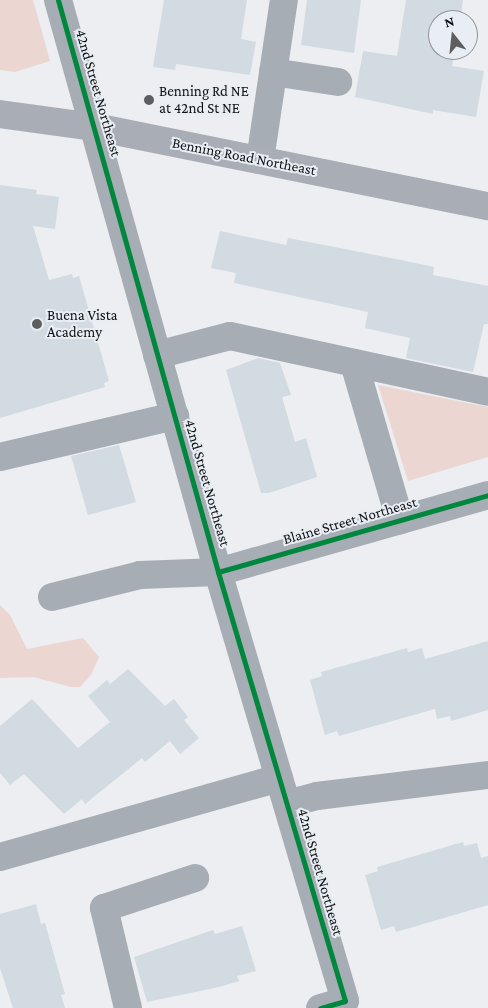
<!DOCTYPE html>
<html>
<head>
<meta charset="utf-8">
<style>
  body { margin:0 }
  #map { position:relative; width:488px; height:1008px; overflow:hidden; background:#eceef1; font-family:"Crimson Pro",serif }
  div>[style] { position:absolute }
  .green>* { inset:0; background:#ecd6d2 }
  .building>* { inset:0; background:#d2dae2 }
  .minor>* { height:28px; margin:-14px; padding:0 14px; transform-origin:14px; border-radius:14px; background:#a7adb4 }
  .major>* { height:28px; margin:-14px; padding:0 14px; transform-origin:14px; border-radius:14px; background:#a9aeb6 }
  .cycleway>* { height:5px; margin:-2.5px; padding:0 2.5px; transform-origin:2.5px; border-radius:2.5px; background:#00873e }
  .dots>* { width:14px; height:14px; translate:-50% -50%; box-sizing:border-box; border:2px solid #e9eef4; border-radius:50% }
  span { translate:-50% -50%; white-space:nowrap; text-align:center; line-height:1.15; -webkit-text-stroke:4px #e9eef4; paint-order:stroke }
  .poi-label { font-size:15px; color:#0e1012 }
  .left { translate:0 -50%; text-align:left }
  .street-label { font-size:15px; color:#0e1012 }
  .north { position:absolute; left:428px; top:10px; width:50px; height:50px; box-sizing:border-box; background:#e9eef4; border:1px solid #91959a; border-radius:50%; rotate:344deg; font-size:14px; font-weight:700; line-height:20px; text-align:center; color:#0e1012 }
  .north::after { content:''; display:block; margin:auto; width:18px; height:22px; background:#5c5e60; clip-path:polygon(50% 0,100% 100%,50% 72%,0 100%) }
</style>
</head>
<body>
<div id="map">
  <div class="green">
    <div style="clip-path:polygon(0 0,33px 0,50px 61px,15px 72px,0 70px)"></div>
    <div style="clip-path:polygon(378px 385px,488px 407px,488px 457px,408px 481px)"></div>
    <div style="clip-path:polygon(0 605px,10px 615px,27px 649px,83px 638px,99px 657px,91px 675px,80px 687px,71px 687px,33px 677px,0 678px)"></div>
  </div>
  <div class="building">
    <div style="clip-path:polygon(164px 0,247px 0,241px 39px,256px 42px,250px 75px,176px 64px,175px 70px,153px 67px)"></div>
    <div style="clip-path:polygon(307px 0,361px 0,354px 53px,301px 45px)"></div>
    <div style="clip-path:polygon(406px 0,463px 0,460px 20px,438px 20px,438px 50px,455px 50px,452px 66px,484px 71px,476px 117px,433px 110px,433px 114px,355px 97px,363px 51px,397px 56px)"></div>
    <div style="clip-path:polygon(0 185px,37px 190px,36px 194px,59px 197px,55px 229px,33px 226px,49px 280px,72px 274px,73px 278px,79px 276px,109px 381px,104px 383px,105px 387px,0 418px)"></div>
    <div style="clip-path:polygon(220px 231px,286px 245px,288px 238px,396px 259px,434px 267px,433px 275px,488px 286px,488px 324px,484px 324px,473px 372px,406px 358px,410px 338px,365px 328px,368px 312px,234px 283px,236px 273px,211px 268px)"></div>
    <div style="clip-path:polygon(258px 358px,280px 363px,291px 395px,282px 397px,295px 442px,306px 438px,317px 477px,269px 493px,261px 493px,226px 370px)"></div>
    <div style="clip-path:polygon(119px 445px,136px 502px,88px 515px,71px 456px)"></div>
    <div style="clip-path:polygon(488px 641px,488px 710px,451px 721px,450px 716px,437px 719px,435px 709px,339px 736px,337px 731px,325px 735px,310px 680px,322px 676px,321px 672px,407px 648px,408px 652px,422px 648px,425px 659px)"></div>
    <div style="clip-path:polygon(128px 669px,165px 706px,174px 699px,188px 717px,184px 720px,199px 738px,180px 754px,170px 741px,145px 762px,142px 758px,85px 804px,82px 799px,64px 814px,24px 774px,10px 785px,0 773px,0 726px,32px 699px,78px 748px,110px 722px,88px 696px,107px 680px,110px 684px)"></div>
    <div style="clip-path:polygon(463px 842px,464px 846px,477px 843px,481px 858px,488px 856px,488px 905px,396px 932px,394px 926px,381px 930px,365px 875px,378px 871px,377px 867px)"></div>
    <div style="clip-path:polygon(36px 904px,41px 924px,45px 923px,65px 994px,61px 995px,65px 1008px,13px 1008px,0 968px,0 914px)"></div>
    <div style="clip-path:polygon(242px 926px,256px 971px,237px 976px,239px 981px,219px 987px,147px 1002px,134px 957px,213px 930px,215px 934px)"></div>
  </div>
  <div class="minor">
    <div style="left:58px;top:0;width:594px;rotate:74.37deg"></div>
    <div style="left:218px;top:572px;width:447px;rotate:73.5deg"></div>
    <div style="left:345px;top:1001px;width:26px;rotate:164deg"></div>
    <div style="left:273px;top:72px;width:66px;rotate:8.7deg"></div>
    <div style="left:260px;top:160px;width:162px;rotate:-81.5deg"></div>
    <div style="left:157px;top:355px;width:75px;rotate:-14.6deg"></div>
    <div style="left:230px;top:336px;width:264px;rotate:12.2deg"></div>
    <div style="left:354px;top:363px;width:164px;rotate:73.7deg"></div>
    <div style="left:0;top:457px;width:180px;rotate:-13.2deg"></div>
    <div style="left:52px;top:597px;width:91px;rotate:-14deg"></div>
    <div style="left:140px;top:575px;width:78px;rotate:-2.2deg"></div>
    <div style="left:218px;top:572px;width:281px;rotate:-15.9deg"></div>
    <div style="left:287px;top:804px;width:31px;rotate:-15deg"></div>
    <div style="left:317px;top:796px;width:172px;rotate:-7deg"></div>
    <div style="left:0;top:857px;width:290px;rotate:-15.8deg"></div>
    <div style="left:128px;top:1008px;width:103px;rotate:-103.5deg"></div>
    <div style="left:104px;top:908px;width:96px;rotate:-18.2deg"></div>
  </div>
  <div class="major">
    <div style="left:0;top:114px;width:96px;rotate:7.8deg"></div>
    <div style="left:95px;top:127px;width:401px;rotate:11.4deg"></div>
  </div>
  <div class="cycleway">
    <div style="left:58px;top:0;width:594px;rotate:74.37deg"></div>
    <div style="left:218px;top:572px;width:447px;rotate:73.5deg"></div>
    <div style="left:345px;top:1001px;width:26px;rotate:164deg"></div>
    <div style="left:218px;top:572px;width:281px;rotate:-15.9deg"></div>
  </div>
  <div class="dots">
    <div style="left:149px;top:100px;background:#5c5e60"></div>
    <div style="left:37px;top:324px;background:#5c5e60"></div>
  </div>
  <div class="poi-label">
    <span class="left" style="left:159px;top:100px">Benning Rd NE<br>at 42nd St NE</span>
    <span class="left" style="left:47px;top:324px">Buena Vista<br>Academy</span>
  </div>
  <div class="street-label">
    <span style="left:98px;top:93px;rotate:74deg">42nd Street Northeast</span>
    <span style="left:244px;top:157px;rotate:11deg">Benning Road Northeast</span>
    <span style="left:207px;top:483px;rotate:74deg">42nd Street Northeast</span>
    <span style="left:350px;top:521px;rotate:-16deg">Blaine Street Northeast</span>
    <span style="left:320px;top:872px;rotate:74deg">42nd Street Northeast</span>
  </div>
  <div class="north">N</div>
</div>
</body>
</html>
